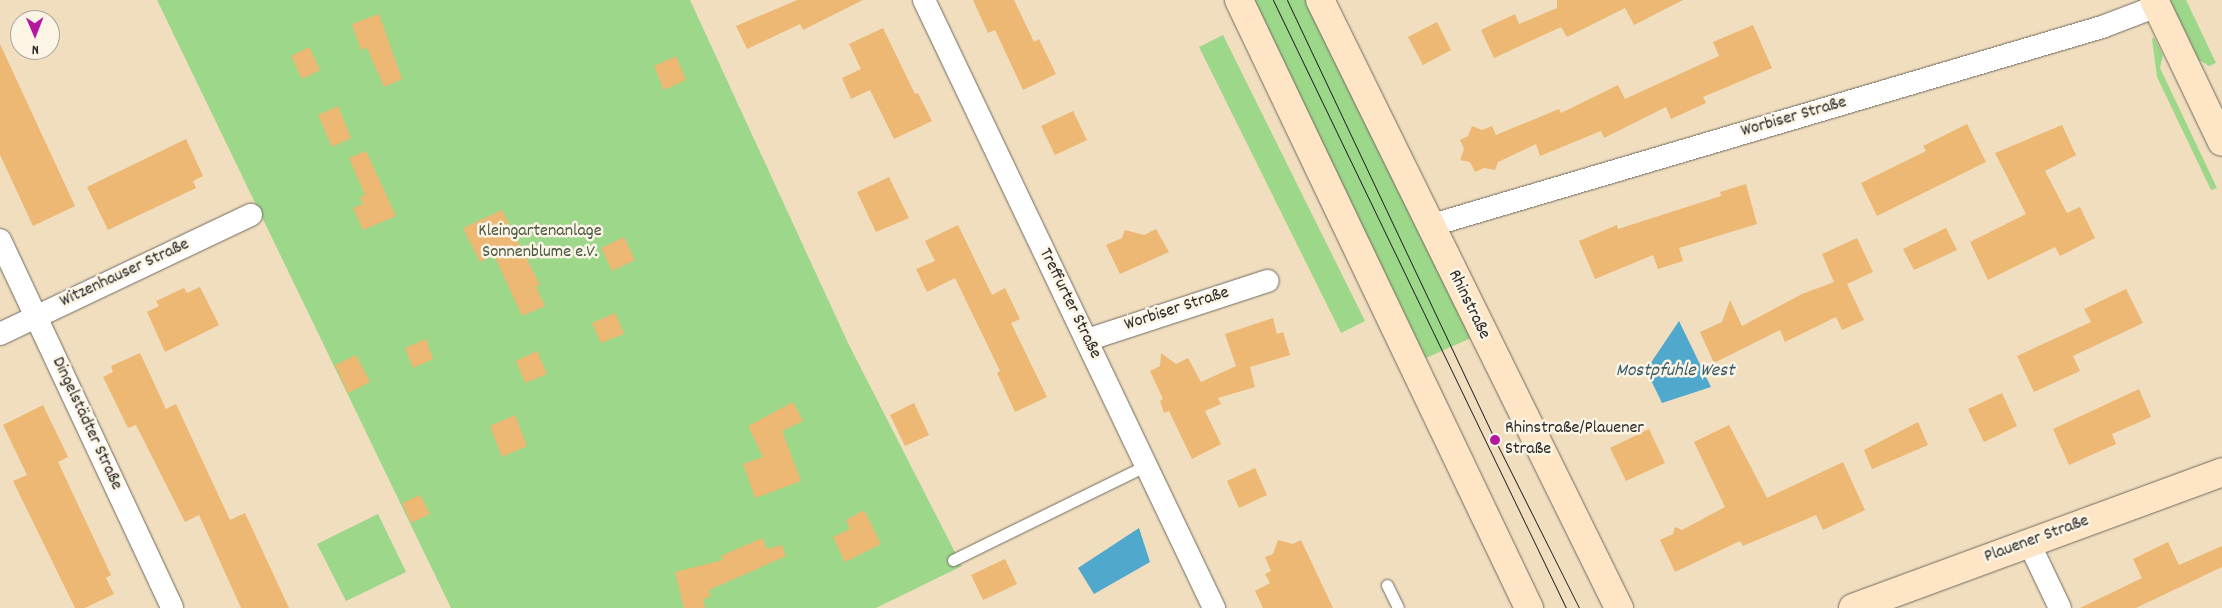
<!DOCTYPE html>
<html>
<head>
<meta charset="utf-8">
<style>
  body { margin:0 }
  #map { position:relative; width:2222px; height:608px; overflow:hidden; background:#f1debf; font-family:Dekko,sans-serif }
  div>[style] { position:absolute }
  .green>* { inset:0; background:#9cd78a }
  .water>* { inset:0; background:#50a8cd }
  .building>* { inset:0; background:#ecb874 }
  .roads { filter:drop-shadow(0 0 1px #706a5f) drop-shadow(0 0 1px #706a5f) }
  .lane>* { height:11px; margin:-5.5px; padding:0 5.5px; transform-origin:5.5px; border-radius:5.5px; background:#fff }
  .street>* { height:22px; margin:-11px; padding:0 11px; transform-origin:11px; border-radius:11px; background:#fff }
  .secondary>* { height:28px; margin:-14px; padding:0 14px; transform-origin:14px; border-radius:14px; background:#fee5c5 }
  .tram>* { height:1px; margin:-0.5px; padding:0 0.5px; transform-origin:0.5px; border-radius:0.5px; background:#2b2b2b }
  .dots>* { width:14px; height:14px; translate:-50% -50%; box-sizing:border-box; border:2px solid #fcf5e5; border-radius:50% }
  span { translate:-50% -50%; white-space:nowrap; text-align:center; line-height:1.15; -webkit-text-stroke:5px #fcf5e5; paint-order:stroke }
  .street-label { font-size:18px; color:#2b2b2b }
  .park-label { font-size:18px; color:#475643 }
  .poi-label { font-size:18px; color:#2b2b2b }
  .left { translate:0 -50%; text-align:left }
  .water-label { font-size:19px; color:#3a5d6c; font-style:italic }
  .north { position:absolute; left:10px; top:10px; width:50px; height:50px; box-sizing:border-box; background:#fcf5e5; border:1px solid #a8a49b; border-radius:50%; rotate:179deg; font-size:14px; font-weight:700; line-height:20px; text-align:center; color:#2b2b2b }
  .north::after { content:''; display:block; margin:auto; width:18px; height:22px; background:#b5179e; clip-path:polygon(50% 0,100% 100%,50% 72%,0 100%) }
</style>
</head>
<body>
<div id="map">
  <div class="green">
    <div style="clip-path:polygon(157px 0,690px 0,848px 343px,962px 566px,876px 608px,451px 608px)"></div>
    <div style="clip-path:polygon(1253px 0,1307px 0,1471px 338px,1426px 358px)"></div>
    <div style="clip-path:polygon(2170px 0,2186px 0,2216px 63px,2209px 66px,2199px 60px)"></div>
    <div style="clip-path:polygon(1223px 35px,1365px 321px,1341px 333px,1199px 47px)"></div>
    <div style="clip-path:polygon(2154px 37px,2163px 55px,2160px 68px,2217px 188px,2211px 190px,2157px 77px,2152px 39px)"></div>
    <div style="clip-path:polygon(378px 514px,406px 572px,346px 601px,317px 544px)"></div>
  </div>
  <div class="water">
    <div style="clip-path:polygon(1679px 321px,1711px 387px,1662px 403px,1646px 370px)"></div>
    <div style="clip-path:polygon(1139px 528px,1150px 562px,1094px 594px,1078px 568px)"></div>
  </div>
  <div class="building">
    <div style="clip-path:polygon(797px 0,863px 0,803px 30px,800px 24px,747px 49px,736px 26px)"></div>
    <div style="clip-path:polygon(973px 0,1014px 0,1034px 42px,1039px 39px,1056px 74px,1023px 90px,995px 30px,988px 33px)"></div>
    <div style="clip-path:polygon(1557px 0,1683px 0,1634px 25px,1625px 8px,1567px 37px,1561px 27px,1494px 58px,1481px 30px,1515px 14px,1519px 24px,1557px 8px)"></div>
    <div style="clip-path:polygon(379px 14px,402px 79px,384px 87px,367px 48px,361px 50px,352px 24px)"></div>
    <div style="clip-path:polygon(1437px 22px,1451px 50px,1423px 65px,1408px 37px)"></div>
    <div style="clip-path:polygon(1753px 25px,1772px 68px,1703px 97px,1706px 103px,1671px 119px,1666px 107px,1604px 138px,1601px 131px,1540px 156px,1536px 144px,1498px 162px,1495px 170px,1484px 168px,1475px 172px,1470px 162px,1460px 160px,1464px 149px,1460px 140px,1468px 136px,1472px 126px,1482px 130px,1492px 126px,1496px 135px,1559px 109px,1561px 113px,1618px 85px,1625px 99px,1719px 56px,1713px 42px)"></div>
    <div style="clip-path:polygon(883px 28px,915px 94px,918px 93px,932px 121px,894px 139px,870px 90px,851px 99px,842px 78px,861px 69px,849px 44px)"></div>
    <div style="clip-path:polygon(0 44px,75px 206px,33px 226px,0 155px)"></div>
    <div style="clip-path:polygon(309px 47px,320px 70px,302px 79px,291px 56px)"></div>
    <div style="clip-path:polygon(676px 56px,686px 80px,664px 90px,654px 66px)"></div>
    <div style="clip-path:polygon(338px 106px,351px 138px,332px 147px,318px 115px)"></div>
    <div style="clip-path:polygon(1073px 111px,1087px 140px,1055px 155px,1041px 126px)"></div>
    <div style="clip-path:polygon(1967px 124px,1986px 162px,1877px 216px,1861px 183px,1926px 151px,1923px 146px)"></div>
    <div style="clip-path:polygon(2062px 125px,2076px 155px,2045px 171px,2067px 213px,2080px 207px,2095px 238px,2060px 256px,2055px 247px,1988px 280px,1970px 242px,2026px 214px,1995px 153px)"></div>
    <div style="clip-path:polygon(186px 139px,203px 176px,193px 181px,196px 188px,108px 230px,87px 187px)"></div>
    <div style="clip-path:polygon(366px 151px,396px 216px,363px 230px,353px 208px,363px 204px,360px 197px,365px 195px,349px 158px)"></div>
    <div style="clip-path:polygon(889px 177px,909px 218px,876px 232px,857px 192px)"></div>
    <div style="clip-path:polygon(1746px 184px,1757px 224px,1679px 248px,1683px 261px,1658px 269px,1653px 255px,1595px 279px,1579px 241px,1617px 225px,1618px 229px,1721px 196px,1720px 192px)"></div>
    <div style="clip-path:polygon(502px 210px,540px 285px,536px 287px,545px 306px,522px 316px,494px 255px,480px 262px,463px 228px)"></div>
    <div style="clip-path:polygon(958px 225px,992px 295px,1005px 288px,1020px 319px,1011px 323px,1047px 397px,1015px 412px,997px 373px,1000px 371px,955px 278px,927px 292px,916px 269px,935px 261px,925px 241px)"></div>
    <div style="clip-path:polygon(1946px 228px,1957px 250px,1914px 270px,1903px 249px)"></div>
    <div style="clip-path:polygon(1156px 229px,1169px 252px,1120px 274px,1106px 245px,1122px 238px,1125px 230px,1144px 235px)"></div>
    <div style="clip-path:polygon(624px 237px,635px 260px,612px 271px,601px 248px)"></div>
    <div style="clip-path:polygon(1857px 238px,1873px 272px,1847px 284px,1864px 320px,1842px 330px,1836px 317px,1785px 342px,1780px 330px,1714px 363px,1700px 332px,1722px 322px,1730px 300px,1742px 326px,1802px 294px,1834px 282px,1822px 254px)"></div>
    <div style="clip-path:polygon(200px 287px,219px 325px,165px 352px,147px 312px,159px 306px,156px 301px,184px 288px,187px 293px)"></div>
    <div style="clip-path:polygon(2126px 289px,2143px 323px,2073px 356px,2080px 371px,2034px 392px,2017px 356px,2091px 322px,2084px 309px)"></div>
    <div style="clip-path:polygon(615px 313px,624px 334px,601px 343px,592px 323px)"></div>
    <div style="clip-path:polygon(1273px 318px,1277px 334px,1283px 332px,1290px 355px,1250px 367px,1255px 387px,1218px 398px,1221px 404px,1205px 411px,1221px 444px,1192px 459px,1169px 411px,1164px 413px,1160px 401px,1163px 399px,1150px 371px,1160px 366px,1161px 353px,1176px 364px,1188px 358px,1201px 382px,1236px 366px,1225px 334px)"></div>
    <div style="clip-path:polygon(426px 339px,433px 359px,413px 368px,405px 348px)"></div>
    <div style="clip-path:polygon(537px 351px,547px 374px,525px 383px,516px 361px)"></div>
    <div style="clip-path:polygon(140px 353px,166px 409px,176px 404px,230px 520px,245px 513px,289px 608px,241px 608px,199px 515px,185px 522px,136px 425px,128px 428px,103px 377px,113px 372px,111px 366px)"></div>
    <div style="clip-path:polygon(356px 355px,370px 382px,348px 393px,335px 365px)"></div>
    <div style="clip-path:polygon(2139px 389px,2151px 417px,2112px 434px,2116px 444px,2069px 465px,2053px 429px)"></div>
    <div style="clip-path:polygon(2002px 393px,2017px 426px,1984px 442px,1968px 409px)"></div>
    <div style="clip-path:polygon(793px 402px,803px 421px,782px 431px,801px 481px,755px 498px,743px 464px,763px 457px,748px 426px)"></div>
    <div style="clip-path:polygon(914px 403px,929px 435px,905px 446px,890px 415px)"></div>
    <div style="clip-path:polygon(43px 405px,68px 457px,58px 462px,111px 575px,106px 578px,114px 594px,85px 608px,75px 608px,13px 481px,27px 475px,3px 425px)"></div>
    <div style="clip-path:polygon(515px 415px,527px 446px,502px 457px,490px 426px)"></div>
    <div style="clip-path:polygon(1918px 422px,1928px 445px,1872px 469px,1864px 450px)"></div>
    <div style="clip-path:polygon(1729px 425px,1767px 498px,1843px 462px,1865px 510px,1823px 530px,1816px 515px,1743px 546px,1740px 541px,1675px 572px,1660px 540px,1673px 534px,1675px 527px,1682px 530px,1725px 507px,1694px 442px)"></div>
    <div style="clip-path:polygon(1649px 429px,1665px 463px,1626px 481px,1610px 448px)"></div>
    <div style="clip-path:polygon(1255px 468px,1267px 495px,1239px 508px,1227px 481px)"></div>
    <div style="clip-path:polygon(420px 495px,430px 514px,411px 523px,402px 503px)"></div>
    <div style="clip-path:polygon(864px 510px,881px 544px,845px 562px,833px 537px,850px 529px,846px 520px)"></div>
    <div style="clip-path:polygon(762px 538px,767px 549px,782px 545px,786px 556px,709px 590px,710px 597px,703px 599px,705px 608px,684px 608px,675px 572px,723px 560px,721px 556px)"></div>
    <div style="clip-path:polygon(1278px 540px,1293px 544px,1301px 540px,1333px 608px,1263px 608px,1255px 591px,1270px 583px,1265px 574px,1271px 571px,1265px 557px,1273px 554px)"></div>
    <div style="clip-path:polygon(2168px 542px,2179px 565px,2222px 546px,2222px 567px,2136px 608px,2080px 608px,2142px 578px,2133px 559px)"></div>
    <div style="clip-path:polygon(1005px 559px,1017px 584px,983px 600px,971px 575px)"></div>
  </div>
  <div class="roads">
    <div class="lane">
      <div style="left:953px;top:560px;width:216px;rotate:-26.1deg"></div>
      <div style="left:1387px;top:585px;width:25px;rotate:64deg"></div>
    </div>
    <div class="street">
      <div style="left:924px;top:0;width:674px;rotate:64.5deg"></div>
      <div style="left:1429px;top:226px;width:702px;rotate:-16.47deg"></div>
      <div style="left:2102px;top:27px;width:59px;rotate:-20.9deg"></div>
      <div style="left:0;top:240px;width:406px;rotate:64.9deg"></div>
      <div style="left:0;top:334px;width:278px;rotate:-25.4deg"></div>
      <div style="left:1087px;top:340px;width:190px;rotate:-18.1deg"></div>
      <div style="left:2029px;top:543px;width:72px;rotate:64.5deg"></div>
    </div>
    <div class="secondary">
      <div style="left:1239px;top:0;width:674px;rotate:64.5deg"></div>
      <div style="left:1320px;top:0;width:678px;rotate:63.81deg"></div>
      <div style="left:2154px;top:0;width:157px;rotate:64.4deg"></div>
      <div style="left:1853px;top:608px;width:393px;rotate:-20.2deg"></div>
    </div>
  </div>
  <div class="tram">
    <div style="left:1273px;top:0;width:675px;rotate:64.27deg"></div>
    <div style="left:1287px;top:0;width:487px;rotate:64.7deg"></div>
    <div style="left:1495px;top:440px;width:188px;rotate:63.4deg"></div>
  </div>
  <div class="dots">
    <div style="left:1495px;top:440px;background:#b5179e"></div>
  </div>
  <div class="street-label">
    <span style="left:1794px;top:118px;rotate:-16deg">Worbiser Straße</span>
    <span style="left:125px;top:274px;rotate:-25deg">Witzenhauser Straße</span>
    <span style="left:1069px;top:304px;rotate:64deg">Treffurter Straße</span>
    <span style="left:1468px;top:305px;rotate:64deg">Rhinstraße</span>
    <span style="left:1177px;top:310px;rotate:-18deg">Worbiser Straße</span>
    <span style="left:86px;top:424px;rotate:65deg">Dingelstädter Straße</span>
    <span style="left:2037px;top:540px;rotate:-20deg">Plauener Straße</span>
  </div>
  <div class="park-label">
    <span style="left:540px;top:243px">Kleingartenanlage<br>Sonnenblume e.V.</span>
  </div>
  <div class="poi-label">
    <span class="left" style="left:1505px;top:440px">Rhinstraße/Plauener<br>Straße</span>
  </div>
  <div class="water-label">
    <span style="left:1675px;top:372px">Mostpfuhle West</span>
  </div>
  <div class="north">N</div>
</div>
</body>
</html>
